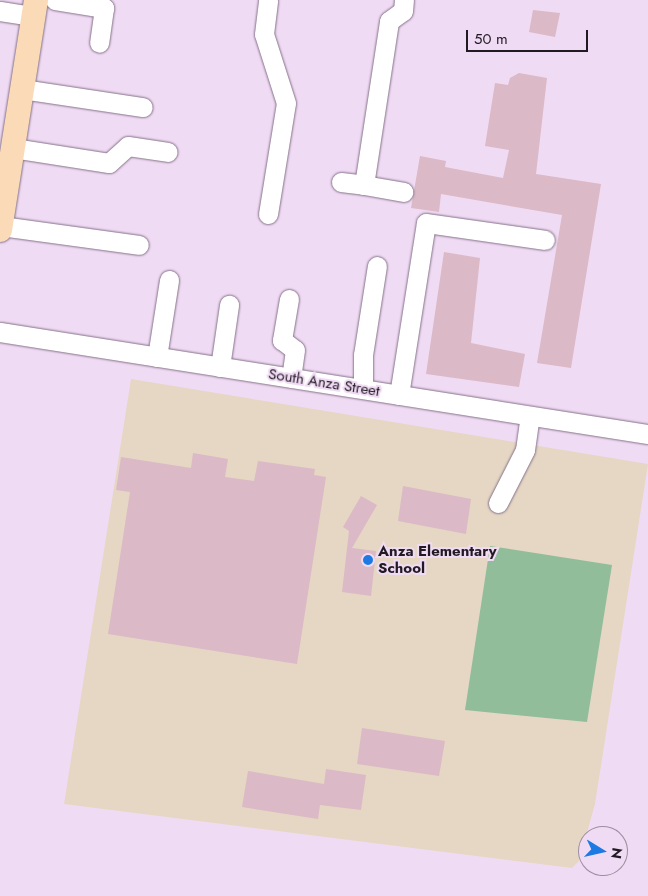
<!DOCTYPE html>
<html>
<head>
<meta charset="utf-8">
<style>
  body { margin:0 }
  #map { position:relative; width:648px; height:896px; overflow:hidden; background:#f0dbf4; font-family:Jost,sans-serif }
  div>[style] { position:absolute }
  .education>* { inset:0; background:#e5d7c4 }
  .green>* { inset:0; background:#91bd9a }
  .building>* { inset:0; background:#dbb9c6 }
  .roads { filter:drop-shadow(0 0 1px #857289) drop-shadow(0 0 1px #857289) }
  .minor>* { height:19px; margin:-9.5px; padding:0 9.5px; transform-origin:9.5px; border-radius:9.5px; background:#fff }
  .major>* { height:24px; margin:-12px; padding:0 12px; transform-origin:12px; border-radius:12px; background:#fbdab7 }
  .dots>* { width:14px; height:14px; translate:-50% -50%; box-sizing:border-box; border:2px solid #f0dbf4; border-radius:50% }
  span { translate:-50% -50%; white-space:nowrap; text-align:center; line-height:1.15; -webkit-text-stroke:4px #f0dbf4; paint-order:stroke }
  .street-label { font-size:15px; color:#221a23 }
  .poi-label { font-size:15px; color:#221a23; font-weight:700 }
  .left { translate:0 -50%; text-align:left }
  .north { position:absolute; left:578px; top:826px; width:50px; height:50px; box-sizing:border-box; background:#f0dbf4; border:1px solid #9e8ea0; border-radius:50%; rotate:99deg; font-size:14px; font-weight:700; line-height:20px; text-align:center; color:#221a23 }
  .north::after { content:''; display:block; margin:auto; width:18px; height:22px; background:#1e7ae3; clip-path:polygon(50% 0,100% 100%,50% 72%,0 100%) }
  .scale { position:absolute; left:466px; top:30px; width:122px; height:22px; box-sizing:border-box; border:2px solid #221a23; border-top:0; padding-left:6px; font-size:15px; line-height:18px; white-space:nowrap; color:#221a23; -webkit-text-stroke:4px #f0dbf4; paint-order:stroke }
</style>
</head>
<body>
<div id="map">
  <div class="education">
    <div style="clip-path:polygon(131px 379px,648px 464px,595px 804px,579px 861px,572px 868px,64px 804px)"></div>
  </div>
  <div class="green">
    <div style="clip-path:polygon(490px 546px,612px 565px,587px 722px,465px 710px)"></div>
  </div>
  <div class="building">
    <div style="clip-path:polygon(533px 10px,560px 13px,555px 37px,529px 32px)"></div>
    <div style="clip-path:polygon(519px 73px,547px 78px,536px 174px,601px 184px,571px 368px,537px 363px,562px 215px,441px 194px,439px 212px,411px 208px,420px 156px,446px 161px,445px 167px,503px 178px,509px 150px,485px 146px,495px 83px,508px 85px,510px 78px)"></div>
    <div style="clip-path:polygon(444px 252px,480px 258px,471px 343px,525px 354px,519px 387px,426px 374px)"></div>
    <div style="clip-path:polygon(193px 453px,228px 459px,225px 477px,254px 481px,258px 461px,315px 469px,314px 475px,326px 477px,297px 664px,108px 634px,130px 492px,116px 490px,121px 457px,191px 468px)"></div>
    <div style="clip-path:polygon(403px 486px,471px 499px,466px 534px,398px 521px)"></div>
    <div style="clip-path:polygon(361px 496px,377px 505px,352px 548px,376px 551px,371px 596px,342px 592px,349px 531px,343px 527px)"></div>
    <div style="clip-path:polygon(362px 728px,445px 741px,439px 776px,357px 764px)"></div>
    <div style="clip-path:polygon(326px 769px,366px 775px,361px 810px,320px 805px,318px 819px,242px 807px,248px 771px,324px 784px)"></div>
  </div>
  <div class="roads">
    <div class="minor">
      <div style="left:55px;top:0;width:50px;rotate:9.3deg"></div>
      <div style="left:104px;top:8px;width:35px;rotate:98deg"></div>
      <div style="left:0;top:11px;width:33px;rotate:9deg"></div>
      <div style="left:22px;top:89px;width:122px;rotate:8.5deg"></div>
      <div style="left:13px;top:148px;width:97px;rotate:8.9deg"></div>
      <div style="left:109px;top:163px;width:25px;rotate:-42deg"></div>
      <div style="left:128px;top:146px;width:40px;rotate:8.5deg"></div>
      <div style="left:341px;top:182px;width:23px;rotate:7deg"></div>
      <div style="left:364px;top:185px;width:166px;rotate:-81.3deg"></div>
      <div style="left:389px;top:21px;width:17px;rotate:-36deg"></div>
      <div style="left:403px;top:11px;width:11px;rotate:-85deg"></div>
      <div style="left:364px;top:185px;width:40px;rotate:10deg"></div>
      <div style="left:268px;top:214px;width:112px;rotate:-80.8deg"></div>
      <div style="left:286px;top:103px;width:72px;rotate:-107.7deg"></div>
      <div style="left:264px;top:34px;width:34px;rotate:-83deg"></div>
      <div style="left:1px;top:226px;width:139px;rotate:7.8deg"></div>
      <div style="left:289px;top:299px;width:42px;rotate:99.7deg"></div>
      <div style="left:282px;top:340px;width:16px;rotate:38deg"></div>
      <div style="left:295px;top:350px;width:28px;rotate:98deg"></div>
      <div style="left:0;top:332px;width:656px;rotate:8.95deg"></div>
      <div style="left:157px;top:357px;width:78px;rotate:-81.1deg"></div>
      <div style="left:220px;top:367px;width:63px;rotate:-81.7deg"></div>
      <div style="left:363px;top:389px;width:34px;rotate:-90deg"></div>
      <div style="left:363px;top:355px;width:90px;rotate:-81.1deg"></div>
      <div style="left:399px;top:395px;width:174px;rotate:-81.1deg"></div>
      <div style="left:426px;top:223px;width:120px;rotate:8.1deg"></div>
      <div style="left:498px;top:503px;width:59px;rotate:-63deg"></div>
      <div style="left:525px;top:450px;width:34px;rotate:-82deg"></div>
    </div>
    <div class="major">
      <div style="left:0;top:230px;width:233px;rotate:-81.1deg"></div>
    </div>
  </div>
  <div class="dots">
    <div style="left:368px;top:560px;background:#1e7ae3"></div>
  </div>
  <div class="street-label">
    <span style="left:324px;top:383px;rotate:9deg">South Anza Street</span>
  </div>
  <div class="poi-label">
    <span class="left" style="left:378px;top:560px">Anza Elementary<br>School</span>
  </div>
  <div class="north">N</div>
  <div class="scale">50 m</div>
</div>
</body>
</html>
